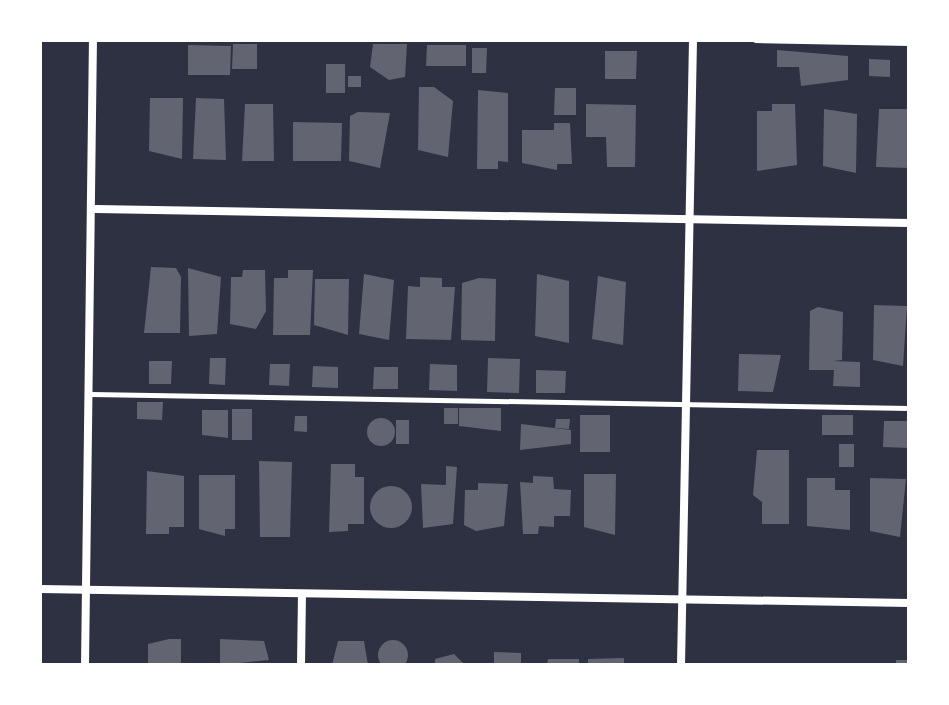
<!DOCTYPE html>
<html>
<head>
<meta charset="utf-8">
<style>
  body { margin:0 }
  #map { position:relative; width:949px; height:705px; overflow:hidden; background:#2d3142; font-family:"Space Grotesk",sans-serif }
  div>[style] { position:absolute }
  .building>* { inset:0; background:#626471 }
  .round { border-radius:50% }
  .service>* { height:5px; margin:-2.5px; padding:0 2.5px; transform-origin:2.5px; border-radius:2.5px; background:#fff }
  .minor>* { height:8px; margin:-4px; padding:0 4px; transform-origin:4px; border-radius:4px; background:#fff }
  span { translate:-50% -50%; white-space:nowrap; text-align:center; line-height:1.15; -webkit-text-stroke:6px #fff; paint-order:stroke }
  .frame { position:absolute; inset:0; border:42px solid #fff; pointer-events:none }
</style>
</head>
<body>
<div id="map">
  <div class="building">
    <div style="clip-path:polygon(233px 44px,257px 44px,257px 69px,232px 69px)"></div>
    <div style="clip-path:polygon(373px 44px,407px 44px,405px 77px,389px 80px,370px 67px)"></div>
    <div style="clip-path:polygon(188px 45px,231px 46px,230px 75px,188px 75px)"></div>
    <div style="clip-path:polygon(427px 45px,466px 45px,466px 66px,426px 66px)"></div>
    <div style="clip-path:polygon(472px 48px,487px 48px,486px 73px,472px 73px)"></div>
    <div style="clip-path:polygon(777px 50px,848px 56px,848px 80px,801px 86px,799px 67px,777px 67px)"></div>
    <div style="clip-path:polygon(605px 51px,637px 51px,636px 79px,605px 79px)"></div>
    <div style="clip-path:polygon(869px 59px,890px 60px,890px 77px,869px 76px)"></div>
    <div style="clip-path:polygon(326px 64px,345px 64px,345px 93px,326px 93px)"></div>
    <div style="clip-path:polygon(348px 76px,361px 76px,361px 87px,348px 87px)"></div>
    <div style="clip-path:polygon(419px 87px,434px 87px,453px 101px,448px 157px,418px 150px)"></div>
    <div style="clip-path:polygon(555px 88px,576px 88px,576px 115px,554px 115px)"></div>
    <div style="clip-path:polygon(478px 90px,508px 93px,508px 162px,498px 161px,498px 169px,477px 169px)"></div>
    <div style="clip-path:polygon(150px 98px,183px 98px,182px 159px,149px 151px)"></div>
    <div style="clip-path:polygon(196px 98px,224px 99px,226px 160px,193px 159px)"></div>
    <div style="clip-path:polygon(245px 104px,273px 104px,274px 161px,242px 161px)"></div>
    <div style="clip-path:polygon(586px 104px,636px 105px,635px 167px,607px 167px,606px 137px,586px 137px)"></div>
    <div style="clip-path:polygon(772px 104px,795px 104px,797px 165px,757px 171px,757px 111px,772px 111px)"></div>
    <div style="clip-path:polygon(824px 109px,857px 114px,856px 173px,823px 166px)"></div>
    <div style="clip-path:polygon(879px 109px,907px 109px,909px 168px,876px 167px)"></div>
    <div style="clip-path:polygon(358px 112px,390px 113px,380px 168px,349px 161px,350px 116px)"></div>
    <div style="clip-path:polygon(293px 122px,342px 123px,341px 161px,293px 161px)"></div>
    <div style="clip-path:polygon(554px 123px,570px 123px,572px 164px,557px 164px,557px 170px,522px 163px,522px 130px,554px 130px)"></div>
    <div style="clip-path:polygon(151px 267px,176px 268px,181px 277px,180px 333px,144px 333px)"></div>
    <div style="clip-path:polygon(188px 268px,221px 277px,217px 334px,189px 336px)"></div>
    <div style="clip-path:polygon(243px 270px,265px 270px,266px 311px,256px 329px,230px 324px,231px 277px,242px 277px)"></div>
    <div style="clip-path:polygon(288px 270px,313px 270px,310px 335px,273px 335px,274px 278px,288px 278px)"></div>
    <div style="clip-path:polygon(364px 274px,394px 280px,389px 340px,359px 334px)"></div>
    <div style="clip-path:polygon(537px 274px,569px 281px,569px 343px,535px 336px)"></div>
    <div style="clip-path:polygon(598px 276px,626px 282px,623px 345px,592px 339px)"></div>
    <div style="clip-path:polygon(420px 277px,442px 278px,442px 287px,455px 287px,451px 340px,406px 339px,408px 286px,420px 287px)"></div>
    <div style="clip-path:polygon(479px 278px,496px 279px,495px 341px,461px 340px,462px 283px)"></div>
    <div style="clip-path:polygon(315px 279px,349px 279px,348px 335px,314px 325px)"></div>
    <div style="clip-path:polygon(874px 305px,907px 306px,903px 366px,873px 360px)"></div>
    <div style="clip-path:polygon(818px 307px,843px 312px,842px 360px,833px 361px,860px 362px,860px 387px,833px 386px,834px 370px,809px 370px,810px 311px)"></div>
    <div style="clip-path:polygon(739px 354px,781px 355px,773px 392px,738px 391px)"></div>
    <div style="clip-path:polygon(210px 358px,226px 358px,225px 385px,209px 384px)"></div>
    <div style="clip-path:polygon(488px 358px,520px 359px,519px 393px,487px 392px)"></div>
    <div style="clip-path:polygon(149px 361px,172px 361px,171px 384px,149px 384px)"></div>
    <div style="clip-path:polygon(270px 364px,290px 364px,289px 386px,269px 385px)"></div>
    <div style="clip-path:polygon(430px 364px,457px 365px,457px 391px,429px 390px)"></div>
    <div style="clip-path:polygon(313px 366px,338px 367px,338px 388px,312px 387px)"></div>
    <div style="clip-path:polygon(374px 367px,398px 367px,398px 389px,373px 389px)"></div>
    <div style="clip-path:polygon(536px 370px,566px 371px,565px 393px,536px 393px)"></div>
    <div style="clip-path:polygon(137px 402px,163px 402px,162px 420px,137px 419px)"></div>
    <div style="clip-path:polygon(444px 408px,458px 408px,458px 424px,444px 424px)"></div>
    <div style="clip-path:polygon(459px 408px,501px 408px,501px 431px,459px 426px)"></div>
    <div style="clip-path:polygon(232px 409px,252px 409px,252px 440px,232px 440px)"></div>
    <div style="clip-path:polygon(202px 410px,228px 410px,228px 438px,202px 435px)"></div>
    <div style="clip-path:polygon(580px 415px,610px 415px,610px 452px,580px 452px)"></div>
    <div style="clip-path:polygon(822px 415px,853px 415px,853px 435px,822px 435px)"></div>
    <div style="clip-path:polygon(295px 416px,307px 416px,307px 432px,294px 431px)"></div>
    <div class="round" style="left:367px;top:418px;width:28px;height:28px"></div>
    <div style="clip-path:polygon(556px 419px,570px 419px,569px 429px,555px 428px)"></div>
    <div style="clip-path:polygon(396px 420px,409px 420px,409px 444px,396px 444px)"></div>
    <div style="clip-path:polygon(884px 421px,909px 421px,909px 448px,883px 447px)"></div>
    <div style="clip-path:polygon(521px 424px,571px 430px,571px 444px,520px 450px)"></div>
    <div style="clip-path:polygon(839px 444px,854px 444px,854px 467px,839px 467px)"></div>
    <div style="clip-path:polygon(757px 450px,789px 450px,789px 524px,762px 524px,762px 502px,753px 495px)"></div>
    <div style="clip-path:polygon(259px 461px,292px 462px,290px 537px,260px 537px)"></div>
    <div style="clip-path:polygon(331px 464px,355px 464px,355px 477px,364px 477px,364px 524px,348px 524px,348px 531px,329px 532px)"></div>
    <div style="clip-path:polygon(446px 466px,457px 467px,453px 524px,423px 528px,421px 484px,446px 485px)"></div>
    <div style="clip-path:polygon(147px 471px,184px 476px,184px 527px,169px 527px,169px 534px,146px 534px)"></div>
    <div style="clip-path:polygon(584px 474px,616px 474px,615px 535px,584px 527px)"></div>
    <div style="clip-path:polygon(199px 475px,235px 475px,235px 529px,225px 529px,225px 536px,199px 529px)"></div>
    <div style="clip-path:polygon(533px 476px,553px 477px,554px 489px,571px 490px,570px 516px,554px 516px,554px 527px,539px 526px,538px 534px,523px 534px,520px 482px,533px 483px)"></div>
    <div style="clip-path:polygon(807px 478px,835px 478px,835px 490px,850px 490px,850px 530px,807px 526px)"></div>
    <div style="clip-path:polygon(870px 478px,906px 479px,900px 537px,870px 531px)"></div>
    <div style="clip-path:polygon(478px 483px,508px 484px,504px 526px,476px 531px,464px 525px,465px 490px,478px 490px)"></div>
    <div class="round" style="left:370px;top:486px;width:42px;height:42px"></div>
    <div style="clip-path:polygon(169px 639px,181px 639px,181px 665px,148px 665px,148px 644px)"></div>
    <div style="clip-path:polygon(220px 639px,264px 641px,269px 660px,220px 665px)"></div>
    <div class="round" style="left:378px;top:640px;width:30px;height:30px"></div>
    <div style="clip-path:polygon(338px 641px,364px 641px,368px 665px,332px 665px)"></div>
    <div style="clip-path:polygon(494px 652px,521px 653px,521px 665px,494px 665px)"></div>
    <div style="clip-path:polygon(454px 654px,465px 665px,435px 665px,435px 659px)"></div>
    <div style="clip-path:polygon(624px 658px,624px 665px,588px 665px,588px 659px)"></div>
    <div style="clip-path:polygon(548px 659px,579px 659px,579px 665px,547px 665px)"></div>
    <div style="clip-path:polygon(896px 660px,909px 660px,909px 665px,896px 665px)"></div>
  </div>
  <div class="service">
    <div style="left:755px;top:40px;width:154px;rotate:1.1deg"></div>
    <div style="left:91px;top:394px;width:818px;rotate:0.98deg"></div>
  </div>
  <div class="minor">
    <div style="left:96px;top:209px;width:813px;rotate:0.99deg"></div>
    <div style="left:40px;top:589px;width:869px;rotate:0.92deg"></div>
    <div style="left:85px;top:665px;width:625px;rotate:-89.27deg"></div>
    <div style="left:301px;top:665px;width:71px;rotate:-89.2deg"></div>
    <div style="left:681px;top:665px;width:625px;rotate:-88.9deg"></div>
  </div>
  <div class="frame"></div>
</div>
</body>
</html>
